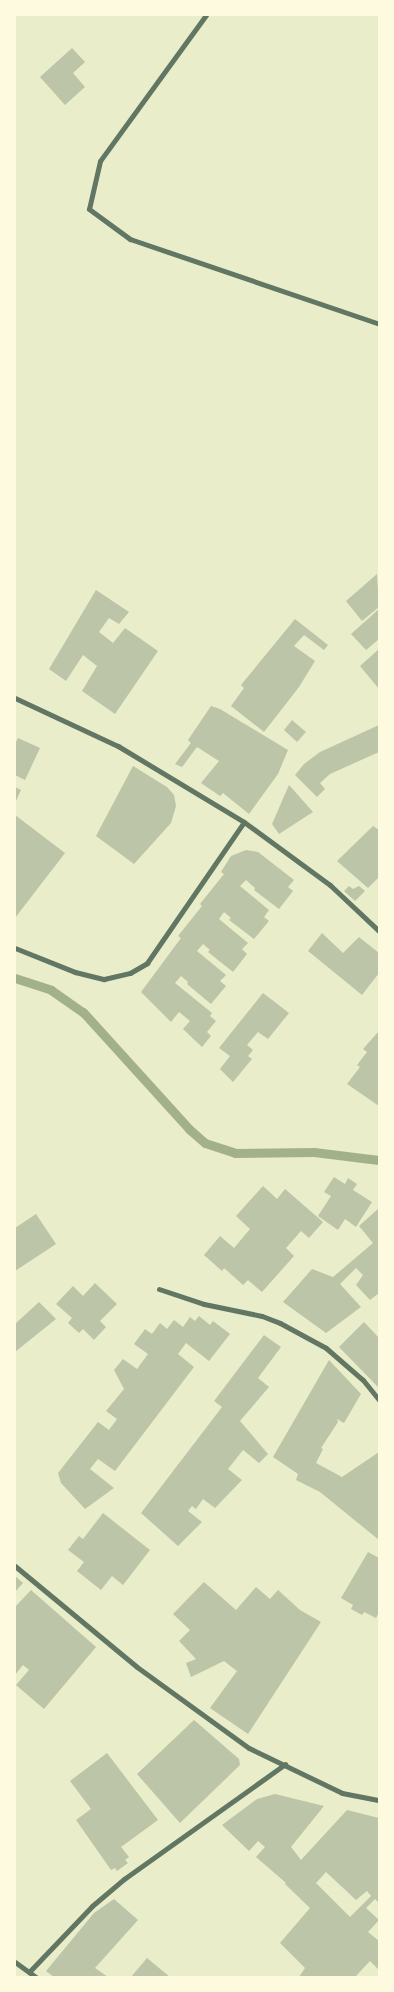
<!DOCTYPE html>
<html>
<head>
<meta charset="utf-8">
<style>
  body { margin:0 }
  #map { position:relative; width:394px; height:1992px; overflow:hidden; background:#e9edc9; font-family:"Fira Sans Condensed",sans-serif }
  div>[style] { position:absolute }
  .stream>* { height:9px; margin:-4.5px; padding:0 4.5px; transform-origin:4.5px; border-radius:4.5px; background:#a3b18a }
  .building>* { inset:0; background:#bcc5a7 }
  .minor>* { height:5px; margin:-2.5px; padding:0 2.5px; transform-origin:2.5px; border-radius:2.5px; background:#617663 }
  span { translate:-50% -50%; white-space:nowrap; text-align:center; line-height:1.15; -webkit-text-stroke:4.5px #fefae0; paint-order:stroke }
  .frame { position:absolute; inset:0; border:16px solid #fefae0; pointer-events:none }
</style>
</head>
<body>
<div id="map">
  <div class="stream">
    <div style="left:15px;top:978px;width:38px;rotate:18deg"></div>
    <div style="left:51px;top:990px;width:39px;rotate:35deg"></div>
    <div style="left:83px;top:1012px;width:158px;rotate:47.8deg"></div>
    <div style="left:189px;top:1129px;width:21px;rotate:41deg"></div>
    <div style="left:205px;top:1143px;width:32px;rotate:18deg"></div>
    <div style="left:235px;top:1153px;width:79px;rotate:-0.7deg"></div>
    <div style="left:314px;top:1152px;width:65px;rotate:7deg"></div>
  </div>
  <div class="building">
    <div style="clip-path:polygon(72px 48px,85px 62px,73px 73px,85px 87px,65px 105px,40px 77px)"></div>
    <div style="clip-path:polygon(377px 574px,379px 607px,362px 621px,346px 601px)"></div>
    <div style="clip-path:polygon(96px 590px,129px 612px,119px 624px,109px 618px,99px 632px,113px 643px,125px 628px,158px 651px,115px 714px,82px 691px,97px 666px,83px 655px,66px 681px,49px 669px)"></div>
    <div style="clip-path:polygon(379px 609px,379px 639px,366px 650px,351px 634px)"></div>
    <div style="clip-path:polygon(295px 619px,328px 645px,324px 650px,304px 635px,294px 646px,315px 661px,299px 687px,264px 732px,231px 706px,244px 688px,241px 685px)"></div>
    <div style="clip-path:polygon(379px 649px,379px 689px,360px 666px)"></div>
    <div style="clip-path:polygon(211px 706px,220px 709px,288px 750px,278px 774px,249px 814px,223px 793px,220px 796px,201px 783px,219px 761px,197px 747px,182px 767px,175px 764px,191px 743px,188px 740px)"></div>
    <div style="clip-path:polygon(292px 720px,306px 732px,297px 742px,284px 730px)"></div>
    <div style="clip-path:polygon(379px 725px,379px 752px,330px 774px,320px 783px,325px 789px,317px 797px,295px 775px,304px 764px,320px 752px)"></div>
    <div style="clip-path:polygon(18px 738px,40px 748px,25px 780px,15px 775px,15px 744px)"></div>
    <div style="clip-path:polygon(133px 766px,167px 787px,174px 795px,176px 806px,171px 823px,134px 864px,96px 836px)"></div>
    <div style="clip-path:polygon(289px 785px,313px 812px,279px 834px,272px 824px)"></div>
    <div style="clip-path:polygon(15px 787px,21px 790px,15px 803px)"></div>
    <div style="clip-path:polygon(15px 815px,65px 853px,15px 918px)"></div>
    <div style="clip-path:polygon(373px 826px,379px 830px,379px 877px,368px 888px,337px 861px)"></div>
    <div style="clip-path:polygon(246px 850px,258px 852px,294px 880px,288px 887px,293px 891px,279px 909px,254px 890px,255px 888px,246px 880px,240px 886px,269px 910px,264px 917px,269px 921px,254px 939px,229px 920px,231px 918px,224px 912px,219px 919px,248px 943px,242px 949px,247px 954px,233px 972px,208px 952px,210px 950px,203px 944px,197px 951px,226px 975px,220px 981px,226px 986px,211px 1004px,187px 984px,188px 982px,181px 976px,175px 983px,212px 1013px,210px 1016px,216px 1021px,207px 1032px,211px 1036px,202px 1047px,183px 1029px,190px 1021px,179px 1012px,171px 1022px,141px 992px,181px 938px,178px 936px,202px 906px,200px 904px,224px 874px,221px 872px,231px 856px)"></div>
    <div style="clip-path:polygon(349px 886px,353px 889px,359px 886px,365px 891px,355px 901px,344px 891px)"></div>
    <div style="clip-path:polygon(322px 933px,343px 953px,359px 937px,379px 953px,379px 973px,362px 995px,308px 951px)"></div>
    <div style="clip-path:polygon(263px 993px,289px 1013px,268px 1039px,258px 1032px,247px 1045px,253px 1050px,248px 1056px,252px 1059px,233px 1082px,220px 1069px,230px 1056px,219px 1048px)"></div>
    <div style="clip-path:polygon(379px 1031px,379px 1106px,347px 1084px,360px 1067px,357px 1065px,367px 1052px,363px 1049px)"></div>
    <div style="clip-path:polygon(334px 1177px,345px 1184px,348px 1178px,357px 1184px,353px 1190px,372px 1202px,356px 1227px,345px 1219px,338px 1230px,318px 1216px,331px 1196px,324px 1192px)"></div>
    <div style="clip-path:polygon(263px 1186px,277px 1199px,285px 1189px,323px 1222px,309px 1238px,301px 1231px,286px 1248px,294px 1256px,262px 1292px,248px 1280px,243px 1285px,224px 1268px,222px 1271px,204px 1255px,220px 1236px,234px 1248px,250px 1229px,236px 1216px)"></div>
    <div style="clip-path:polygon(379px 1208px,379px 1293px,370px 1300px,356px 1285px,363px 1275px,356px 1268px,340px 1284px,361px 1307px,326px 1333px,283px 1302px,312px 1269px,333px 1277px,373px 1243px,359px 1226px)"></div>
    <div style="clip-path:polygon(36px 1214px,56px 1244px,15px 1271px,15px 1228px)"></div>
    <div style="clip-path:polygon(95px 1283px,117px 1304px,100px 1321px,106px 1327px,94px 1340px,83px 1329px,79px 1333px,68px 1323px,72px 1318px,56px 1304px,73px 1286px,83px 1296px)"></div>
    <div style="clip-path:polygon(39px 1302px,56px 1319px,15px 1352px,15px 1324px)"></div>
    <div style="clip-path:polygon(199px 1316px,210px 1325px,213px 1321px,230px 1334px,209px 1361px,186px 1343px,178px 1354px,194px 1367px,115px 1471px,98px 1459px,90px 1469px,114px 1488px,85px 1509px,61px 1483px,58px 1473px,98px 1422px,109px 1430px,117px 1419px,106px 1411px,124px 1389px,114px 1370px,123px 1359px,137px 1369px,148px 1354px,134px 1344px,145px 1329px,152px 1334px,160px 1323px,167px 1329px,174px 1320px,183px 1327px,190px 1317px,195px 1321px)"></div>
    <div style="clip-path:polygon(364px 1322px,379px 1338px,379px 1388px,339px 1347px)"></div>
    <div style="clip-path:polygon(264px 1335px,281px 1347px,258px 1378px,269px 1387px,240px 1421px,268px 1454px,259px 1463px,243px 1450px,228px 1469px,242px 1480px,215px 1508px,203px 1499px,196px 1509px,192px 1506px,188px 1511px,202px 1522px,178px 1546px,141px 1513px,222px 1407px,214px 1401px)"></div>
    <div style="clip-path:polygon(329px 1360px,361px 1394px,344px 1423px,337px 1419px,338px 1422px,321px 1448px,323px 1449px,316px 1463px,342px 1477px,379px 1452px,379px 1540px,320px 1492px,296px 1480px,298px 1474px,273px 1457px)"></div>
    <div style="clip-path:polygon(103px 1513px,150px 1550px,123px 1585px,112px 1576px,101px 1590px,77px 1571px,84px 1562px,68px 1550px,79px 1536px,83px 1539px)"></div>
    <div style="clip-path:polygon(368px 1552px,379px 1558px,379px 1612px,376px 1618px,364px 1612px,362px 1615px,351px 1609px,353px 1605px,341px 1598px)"></div>
    <div style="clip-path:polygon(15px 1576px,23px 1583px,15px 1592px)"></div>
    <div style="clip-path:polygon(204px 1582px,236px 1610px,256px 1587px,270px 1599px,278px 1590px,300px 1610px,321px 1622px,248px 1734px,210px 1708px,237px 1671px,224px 1661px,191px 1677px,186px 1663px,196px 1659px,179px 1641px,190px 1630px,173px 1614px)"></div>
    <div style="clip-path:polygon(31px 1590px,96px 1647px,44px 1709px,16px 1685px,29px 1670px,23px 1665px,15px 1675px,15px 1607px)"></div>
    <div style="clip-path:polygon(194px 1720px,239px 1759px,240px 1765px,180px 1823px,137px 1774px)"></div>
    <div style="clip-path:polygon(107px 1753px,158px 1820px,121px 1847px,129px 1857px,125px 1860px,128px 1863px,117px 1871px,115px 1868px,111px 1870px,76px 1820px,91px 1809px,70px 1781px)"></div>
    <div style="clip-path:polygon(evenodd,275px 1794px,324px 1806px,291px 1847px,301px 1860px,347px 1810px,379px 1818px,379px 1903px,375px 1899px,366px 1908px,379px 1920px,368px 1932px,379px 1941px,379px 1970px,370px 1961px,355px 1977px,299px 1977px,305px 1968px,280px 1943px,310px 1908px,285px 1884px,286px 1883px,256px 1857px,265px 1847px,258px 1841px,249px 1851px,222px 1825px,257px 1799px,275px 1794px,326px 1872px,356px 1900px,367px 1891px,371px 1896px,350px 1917px,316px 1883px,326px 1872px)"></div>
    <div style="clip-path:polygon(114px 1899px,138px 1920px,95px 1968px,108px 1977px,54px 1977px,46px 1971px,94px 1913px)"></div>
    <div style="clip-path:polygon(147px 1958px,170px 1977px,131px 1977px)"></div>
  </div>
  <div class="minor">
    <div style="left:206px;top:15px;width:180px;rotate:126deg"></div>
    <div style="left:100px;top:161px;width:49px;rotate:102.9deg"></div>
    <div style="left:89px;top:209px;width:51px;rotate:36.2deg"></div>
    <div style="left:130px;top:239px;width:263px;rotate:18.8deg"></div>
    <div style="left:15px;top:698px;width:114px;rotate:25deg"></div>
    <div style="left:118px;top:746px;width:147px;rotate:31.1deg"></div>
    <div style="left:244px;top:822px;width:107px;rotate:36.2deg"></div>
    <div style="left:330px;top:885px;width:67px;rotate:43.2deg"></div>
    <div style="left:15px;top:948px;width:65px;rotate:21.8deg"></div>
    <div style="left:75px;top:972px;width:30px;rotate:14deg"></div>
    <div style="left:104px;top:979px;width:27px;rotate:-13deg"></div>
    <div style="left:130px;top:973px;width:20px;rotate:-30deg"></div>
    <div style="left:147px;top:963px;width:171px;rotate:-55.5deg"></div>
    <div style="left:159px;top:1289px;width:47px;rotate:18.4deg"></div>
    <div style="left:204px;top:1304px;width:59px;rotate:11.7deg"></div>
    <div style="left:262px;top:1316px;width:19px;rotate:21deg"></div>
    <div style="left:280px;top:1323px;width:52px;rotate:28.5deg"></div>
    <div style="left:326px;top:1348px;width:49px;rotate:40.9deg"></div>
    <div style="left:363px;top:1380px;width:26px;rotate:51deg"></div>
    <div style="left:15px;top:1566px;width:158px;rotate:39.6deg"></div>
    <div style="left:137px;top:1667px;width:138px;rotate:35.9deg"></div>
    <div style="left:249px;top:1748px;width:103px;rotate:25.8deg"></div>
    <div style="left:342px;top:1793px;width:38px;rotate:11deg"></div>
    <div style="left:15px;top:1962px;width:26px;rotate:36deg"></div>
    <div style="left:29px;top:1972px;width:91px;rotate:-46.3deg"></div>
    <div style="left:92px;top:1906px;width:42px;rotate:-40.2deg"></div>
    <div style="left:124px;top:1879px;width:198px;rotate:-35.5deg"></div>
  </div>
  <div class="frame"></div>
</div>
</body>
</html>
